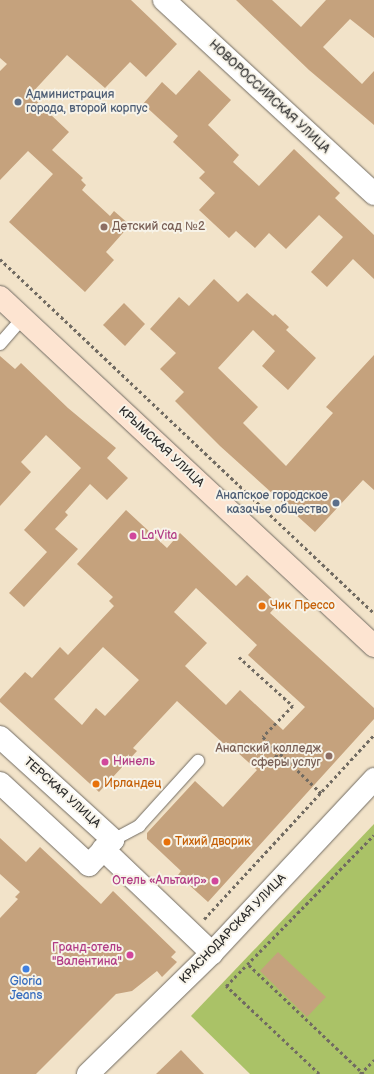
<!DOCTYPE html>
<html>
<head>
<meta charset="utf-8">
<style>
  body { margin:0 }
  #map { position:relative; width:374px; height:1074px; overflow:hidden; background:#f2e3c9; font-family:"Balsamiq Sans",sans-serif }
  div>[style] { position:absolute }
  .green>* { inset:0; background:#aac267 }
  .building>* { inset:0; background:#c5a27d }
  .path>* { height:2.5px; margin-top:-1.25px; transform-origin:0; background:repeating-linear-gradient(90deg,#716b62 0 3px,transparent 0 6px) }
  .roads { filter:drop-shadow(0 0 1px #716b62) drop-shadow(0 0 1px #716b62) }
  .lane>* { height:12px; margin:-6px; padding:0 6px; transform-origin:6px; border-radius:6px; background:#fff }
  .street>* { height:22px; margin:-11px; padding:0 11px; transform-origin:11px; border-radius:11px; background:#fff }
  .secondary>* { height:22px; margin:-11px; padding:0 11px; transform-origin:11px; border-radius:11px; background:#fde4d1 }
  .dots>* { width:11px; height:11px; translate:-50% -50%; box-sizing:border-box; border:2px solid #f7f3e8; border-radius:50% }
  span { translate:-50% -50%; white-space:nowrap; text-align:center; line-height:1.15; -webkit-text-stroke:4px #f7f3e8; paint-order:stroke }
  .service-label { font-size:12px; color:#4e5e75 }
  .left { translate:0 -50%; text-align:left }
  .right { translate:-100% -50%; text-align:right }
  .street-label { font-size:12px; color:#2b2b2b }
  .education-label { font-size:12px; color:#785e54 }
  .hotel-label { font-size:12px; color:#b23c85 }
  .food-label { font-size:12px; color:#c56008 }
  .shop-label { font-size:12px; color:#366cbe }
</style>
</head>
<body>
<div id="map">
  <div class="green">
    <div style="clip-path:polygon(374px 824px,374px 1074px,250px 1074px,191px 1016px)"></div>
  </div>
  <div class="building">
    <div style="clip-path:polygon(0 0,131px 0,177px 44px,146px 77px,130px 62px,105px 88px,67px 55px,30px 95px,69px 132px,52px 150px,83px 178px,81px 180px,86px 185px,82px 190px,110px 216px,114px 211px,130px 225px,106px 252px,114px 260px,85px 292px,9px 222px,53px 174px,28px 151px,0 180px,0 71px,7px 64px,0 58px)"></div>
    <div style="clip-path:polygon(236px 0,272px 0,301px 27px,326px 0,374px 0,374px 38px,350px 19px,323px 47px,362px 84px,374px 71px,374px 125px,309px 70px)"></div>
    <div style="clip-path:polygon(199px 70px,231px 100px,208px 125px,239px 155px,233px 162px,259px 186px,294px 149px,340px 193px,335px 198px,374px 235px,374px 279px,353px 259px,327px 287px,311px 272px,343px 237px,319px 215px,286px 249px,269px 233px,255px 248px,236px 231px,229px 238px,199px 210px,215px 193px,199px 178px,205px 172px,173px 142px,178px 136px,143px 104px,162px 82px,176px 95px)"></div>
    <div style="clip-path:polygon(214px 279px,238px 302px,247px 293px,273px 316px,275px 314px,289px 327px,286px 330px,316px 358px,288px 390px,262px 366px,275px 351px,253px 330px,218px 368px,258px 407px,243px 423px,286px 466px,333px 413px,326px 407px,374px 355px,374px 490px,363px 480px,315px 532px,220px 446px,175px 401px,184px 392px,160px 369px,176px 353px,150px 329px,179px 297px,189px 306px)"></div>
    <div style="clip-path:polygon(124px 303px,145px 324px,125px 346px,103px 325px)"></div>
    <div style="clip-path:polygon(0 356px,15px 369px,21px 363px,68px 408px,116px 448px,107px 458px,128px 478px,107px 500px,90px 484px,65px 512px,68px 515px,55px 529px,78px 549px,24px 607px,9px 593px,47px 552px,24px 530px,81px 468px,46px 435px,21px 462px,31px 472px,0 506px)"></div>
    <div style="clip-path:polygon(evenodd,126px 510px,167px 548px,180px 533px,236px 586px,247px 575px,278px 604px,270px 613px,374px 708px,374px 719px,208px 902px,178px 875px,181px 871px,147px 839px,147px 833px,195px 781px,223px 807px,257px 770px,226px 742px,224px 744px,177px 701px,133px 748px,137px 751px,99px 792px,0 702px,0 699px,25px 672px,32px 678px,60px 647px,68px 655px,114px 606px,109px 601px,113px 597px,77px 564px,126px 510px,196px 588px,257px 645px,248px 655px,305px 707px,283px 730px,240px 690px,226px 705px,185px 666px,207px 643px,174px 612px,196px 588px,126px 510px,103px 647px,139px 680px,105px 716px,96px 708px,82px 725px,54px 699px,103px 647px)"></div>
    <div style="clip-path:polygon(0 838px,26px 862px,40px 847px,101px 904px,113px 891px,176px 952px,171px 957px,177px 962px,162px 977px,157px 971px,132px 991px,116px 994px,36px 1074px,0 1074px,0 918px,18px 899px,15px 897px,20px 892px,0 874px)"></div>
    <div style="clip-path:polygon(278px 952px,326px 997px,307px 1017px,260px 971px)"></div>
    <div style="clip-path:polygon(181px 1050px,204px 1074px,156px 1074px)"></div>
  </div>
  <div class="path">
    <div style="left:0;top:259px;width:515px;rotate:43.43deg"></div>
    <div style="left:239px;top:657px;width:73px;rotate:42.2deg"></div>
    <div style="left:293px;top:706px;width:43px;rotate:134.1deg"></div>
    <div style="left:263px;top:737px;width:81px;rotate:44deg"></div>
    <div style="left:275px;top:757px;width:6px;rotate:-51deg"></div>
    <div style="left:204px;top:919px;width:251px;rotate:-47.3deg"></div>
    <div style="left:249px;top:965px;width:158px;rotate:43.5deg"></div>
    <div style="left:319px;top:1074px;width:128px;rotate:-136.6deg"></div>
    <div style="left:226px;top:986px;width:211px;rotate:-45.6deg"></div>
    <div style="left:360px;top:1074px;width:20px;rotate:-45deg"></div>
  </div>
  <div class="roads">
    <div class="lane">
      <div style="left:0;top:344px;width:35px;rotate:-49deg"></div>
      <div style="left:113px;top:840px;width:30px;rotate:-28deg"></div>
      <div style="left:139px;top:826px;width:88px;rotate:-47.8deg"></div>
    </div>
    <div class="street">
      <div style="left:164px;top:0;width:286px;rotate:42.7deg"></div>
      <div style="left:0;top:737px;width:153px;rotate:42.3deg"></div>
      <div style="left:113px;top:840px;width:35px;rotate:134deg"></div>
      <div style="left:89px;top:865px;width:121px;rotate:-137.3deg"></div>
      <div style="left:103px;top:849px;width:151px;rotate:43.7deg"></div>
      <div style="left:88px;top:1074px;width:173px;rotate:-44.3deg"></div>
      <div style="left:212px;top:953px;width:238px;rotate:-47deg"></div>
    </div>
    <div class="secondary">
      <div style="left:0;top:297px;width:512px;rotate:43.02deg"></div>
    </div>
  </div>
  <div class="dots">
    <div style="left:18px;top:102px;background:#5c6f8a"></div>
    <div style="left:104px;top:227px;background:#8d6e63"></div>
    <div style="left:336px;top:503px;background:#5c6f8a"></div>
    <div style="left:133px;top:536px;background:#d1479c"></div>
    <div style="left:262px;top:606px;background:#e8710a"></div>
    <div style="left:329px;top:756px;background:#8d6e63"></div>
    <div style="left:105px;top:762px;background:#d1479c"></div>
    <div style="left:96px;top:784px;background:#e8710a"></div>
    <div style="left:167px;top:842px;background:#e8710a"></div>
    <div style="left:215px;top:881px;background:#d1479c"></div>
    <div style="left:130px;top:955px;background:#d1479c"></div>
    <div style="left:26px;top:969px;background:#3f7fe0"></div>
  </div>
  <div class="service-label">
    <span class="left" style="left:26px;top:102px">Администрация<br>города, второй корпус</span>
    <span class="right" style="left:328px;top:503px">Анапское городское<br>казачье общество</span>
  </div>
  <div class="street-label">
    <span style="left:269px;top:97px;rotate:43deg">НОВОРОССИЙСКАЯ УЛИЦА</span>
    <span style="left:161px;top:447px;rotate:43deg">КРЫМСКАЯ УЛИЦА</span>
    <span style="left:62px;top:793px;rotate:42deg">ТЕРСКАЯ УЛИЦА</span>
    <span style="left:233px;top:929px;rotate:-46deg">КРАСНОДАРСКАЯ УЛИЦА</span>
  </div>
  <div class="education-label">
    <span class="left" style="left:112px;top:227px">Детский сад №2</span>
    <span class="right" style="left:321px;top:756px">Анапский колледж<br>сферы услуг</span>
  </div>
  <div class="hotel-label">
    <span class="left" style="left:141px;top:536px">La'Vita</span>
    <span class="left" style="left:113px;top:762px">Нинель</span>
    <span class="right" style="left:207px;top:881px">Отель «Альтаир»</span>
    <span class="right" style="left:122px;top:955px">Гранд-отель<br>"Валентина"</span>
  </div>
  <div class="food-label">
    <span class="left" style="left:270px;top:606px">Чик Прессо</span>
    <span class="left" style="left:104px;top:784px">Ирландец</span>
    <span class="left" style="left:175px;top:842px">Тихий дворик</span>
  </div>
  <div class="shop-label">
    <span style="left:26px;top:989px">Gloria<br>Jeans</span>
  </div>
</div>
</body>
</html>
